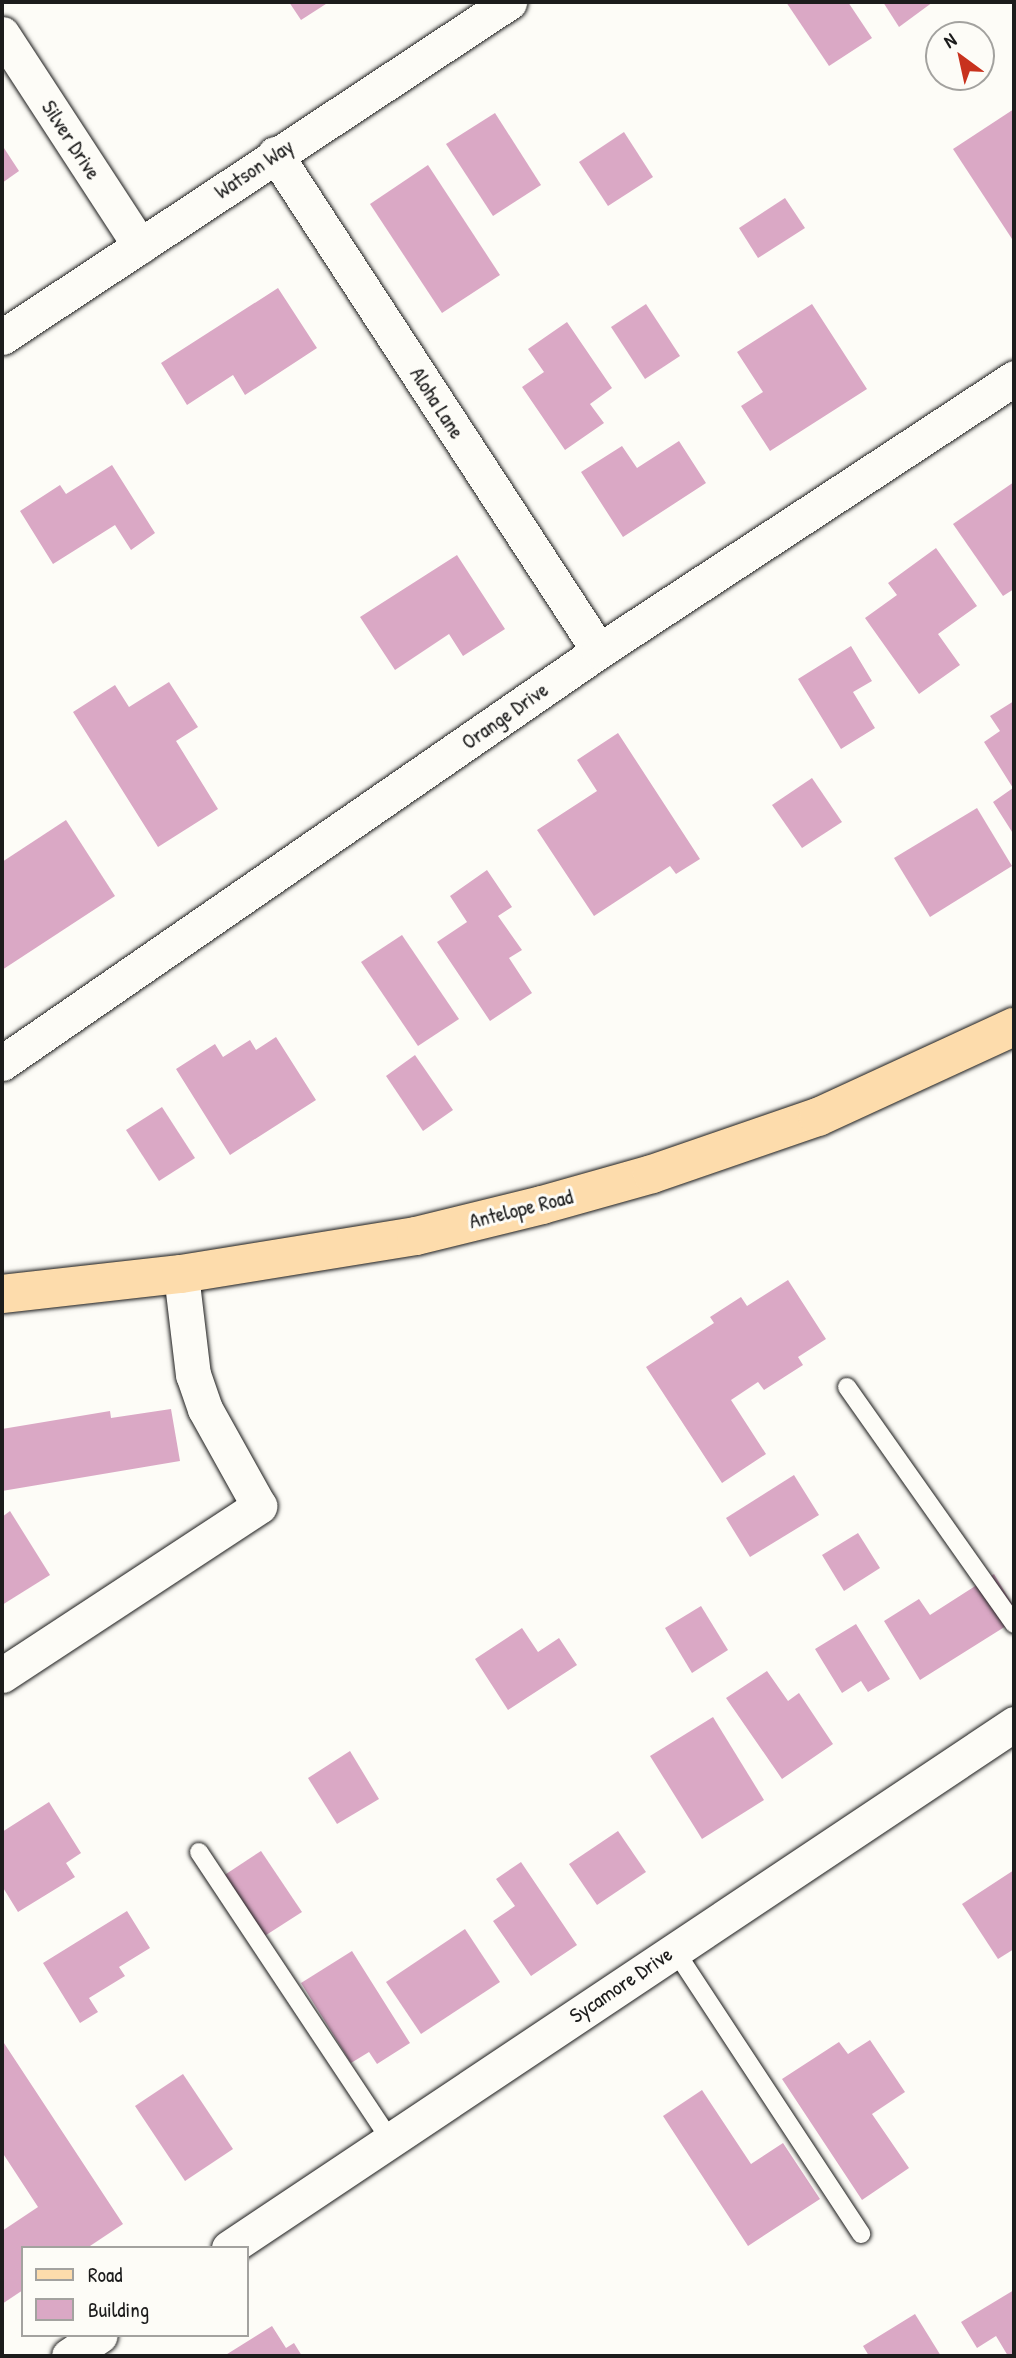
<!DOCTYPE html>
<html>
<head>
<meta charset="utf-8">
<style>
  body { margin:0 }
  #map { position:relative; width:1016px; height:2358px; overflow:hidden; background:#fdfcf7; font-family:"Patrick Hand",sans-serif }
  div>[style] { position:absolute }
  .building>* { inset:0; background:#daa8c5 }
  .roads { filter:drop-shadow(0 0 2px #1c1c1c) drop-shadow(0 0 2px #1c1c1c) }
  .lane>* { height:18px; margin:-9px; padding:0 9px; transform-origin:9px; border-radius:9px; background:#fdfcf7 }
  .street>* { height:35px; margin:-17.5px; padding:0 17.5px; transform-origin:17.5px; border-radius:17.5px; background:#fdfcf7 }
  .primary>* { height:38px; margin:-19px; padding:0 19px; transform-origin:19px; border-radius:19px; background:#fddcac }
  span { translate:-50% -50%; white-space:nowrap; text-align:center; line-height:1.15; -webkit-text-stroke:6px #fdfcf7; paint-order:stroke }
  .street-label { font-size:21px; color:#1c1c1c }
  .frame { position:absolute; inset:0; border:4px solid #1c1c1c; pointer-events:none }
  .legend { position:absolute; left:21px; top:2246px; width:228px; height:91px; box-sizing:border-box; background:#fdfcf7; border:2px solid #a3a29f; margin:0; padding:9px 12px; list-style:none; font-size:21px; color:#1c1c1c }
  .legend li { display:flex; align-items:center; gap:14px; height:35px }
  .legend b { width:35px; border:2px solid #a3a29f }
  .north { position:absolute; left:925px; top:21px; width:70px; height:70px; box-sizing:border-box; background:#fdfcf7; border:2px solid #a3a29f; border-radius:50%; rotate:327deg; font-size:19px; font-weight:700; line-height:28px; text-align:center; color:#1c1c1c }
  .north::after { content:''; display:block; margin:auto; width:24px; height:32px; background:#c8321e; clip-path:polygon(50% 0,100% 100%,50% 72%,0 100%) }
</style>
</head>
<body>
<div id="map">
  <div class="building">
    <div style="clip-path:polygon(289px 2px,329px 2px,301px 20px)"></div>
    <div style="clip-path:polygon(786px 2px,848px 2px,872px 38px,829px 66px)"></div>
    <div style="clip-path:polygon(883px 2px,933px 2px,899px 27px)"></div>
    <div style="clip-path:polygon(1014px 109px,1014px 242px,953px 149px)"></div>
    <div style="clip-path:polygon(495px 113px,541px 185px,493px 216px,446px 144px)"></div>
    <div style="clip-path:polygon(624px 132px,653px 177px,608px 206px,579px 162px)"></div>
    <div style="clip-path:polygon(2px 145px,19px 171px,2px 183px)"></div>
    <div style="clip-path:polygon(428px 165px,500px 275px,442px 313px,370px 204px)"></div>
    <div style="clip-path:polygon(785px 198px,805px 228px,758px 258px,739px 228px)"></div>
    <div style="clip-path:polygon(278px 288px,317px 348px,245px 395px,233px 375px,187px 405px,161px 363px)"></div>
    <div style="clip-path:polygon(646px 304px,680px 356px,645px 379px,611px 327px)"></div>
    <div style="clip-path:polygon(812px 304px,867px 389px,770px 451px,741px 406px,763px 392px,737px 352px)"></div>
    <div style="clip-path:polygon(567px 322px,612px 388px,590px 404px,604px 423px,565px 450px,522px 387px,544px 372px,528px 349px)"></div>
    <div style="clip-path:polygon(679px 441px,706px 483px,623px 537px,581px 472px,622px 446px,637px 468px)"></div>
    <div style="clip-path:polygon(112px 465px,155px 533px,131px 550px,115px 525px,53px 564px,20px 511px,60px 485px,66px 494px)"></div>
    <div style="clip-path:polygon(1014px 482px,1014px 589px,1003px 596px,953px 524px)"></div>
    <div style="clip-path:polygon(936px 548px,977px 606px,938px 634px,960px 665px,919px 694px,865px 618px,897px 595px,888px 583px)"></div>
    <div style="clip-path:polygon(457px 555px,505px 629px,463px 656px,449px 634px,395px 670px,360px 617px)"></div>
    <div style="clip-path:polygon(851px 646px,872px 681px,853px 692px,875px 728px,841px 749px,798px 679px)"></div>
    <div style="clip-path:polygon(169px 682px,198px 727px,176px 741px,218px 809px,158px 847px,73px 712px,115px 685px,129px 707px)"></div>
    <div style="clip-path:polygon(1014px 701px,1014px 835px,993px 802px,1013px 788px,984px 742px,1000px 731px,990px 716px)"></div>
    <div style="clip-path:polygon(618px 733px,700px 859px,676px 874px,670px 866px,594px 916px,537px 830px,597px 791px,577px 760px)"></div>
    <div style="clip-path:polygon(812px 778px,842px 822px,802px 848px,772px 805px)"></div>
    <div style="clip-path:polygon(977px 808px,1012px 866px,930px 917px,894px 858px)"></div>
    <div style="clip-path:polygon(66px 820px,115px 896px,2px 970px,2px 862px)"></div>
    <div style="clip-path:polygon(487px 870px,512px 907px,498px 916px,522px 950px,509px 958px,532px 993px,490px 1021px,437px 942px,467px 922px,450px 896px)"></div>
    <div style="clip-path:polygon(402px 935px,459px 1019px,418px 1046px,361px 962px)"></div>
    <div style="clip-path:polygon(276px 1037px,316px 1100px,230px 1155px,176px 1069px,215px 1044px,223px 1057px,250px 1040px,256px 1050px)"></div>
    <div style="clip-path:polygon(415px 1055px,453px 1110px,423px 1131px,386px 1076px)"></div>
    <div style="clip-path:polygon(162px 1107px,195px 1158px,159px 1181px,126px 1130px)"></div>
    <div style="clip-path:polygon(788px 1280px,826px 1339px,798px 1357px,803px 1365px,764px 1390px,758px 1382px,731px 1400px,766px 1454px,722px 1483px,646px 1367px,714px 1323px,710px 1317px,741px 1297px,747px 1306px)"></div>
    <div style="clip-path:polygon(171px 1409px,180px 1461px,2px 1491px,2px 1429px,110px 1411px,111px 1418px)"></div>
    <div style="clip-path:polygon(794px 1475px,819px 1515px,750px 1557px,726px 1518px)"></div>
    <div style="clip-path:polygon(10px 1511px,50px 1575px,2px 1605px,2px 1517px)"></div>
    <div style="clip-path:polygon(858px 1533px,880px 1568px,844px 1591px,822px 1555px)"></div>
    <div style="clip-path:polygon(994px 1574px,1014px 1607px,1014px 1621px,920px 1680px,884px 1621px,919px 1599px,930px 1615px)"></div>
    <div style="clip-path:polygon(701px 1606px,728px 1650px,692px 1673px,665px 1628px)"></div>
    <div style="clip-path:polygon(856px 1624px,890px 1679px,868px 1692px,861px 1681px,842px 1693px,815px 1649px)"></div>
    <div style="clip-path:polygon(522px 1628px,538px 1652px,559px 1638px,577px 1665px,508px 1710px,475px 1659px)"></div>
    <div style="clip-path:polygon(767px 1671px,788px 1701px,799px 1693px,833px 1744px,782px 1779px,726px 1698px)"></div>
    <div style="clip-path:polygon(713px 1717px,764px 1800px,702px 1839px,650px 1756px)"></div>
    <div style="clip-path:polygon(350px 1751px,379px 1799px,337px 1824px,308px 1778px)"></div>
    <div style="clip-path:polygon(49px 1802px,81px 1853px,66px 1863px,75px 1877px,18px 1912px,2px 1886px,2px 1832px)"></div>
    <div style="clip-path:polygon(618px 1831px,646px 1872px,597px 1905px,569px 1864px)"></div>
    <div style="clip-path:polygon(261px 1851px,302px 1912px,263px 1937px,223px 1876px)"></div>
    <div style="clip-path:polygon(521px 1862px,577px 1945px,531px 1976px,493px 1921px,515px 1906px,496px 1879px)"></div>
    <div style="clip-path:polygon(1014px 1870px,1014px 1949px,998px 1959px,962px 1904px)"></div>
    <div style="clip-path:polygon(127px 1911px,150px 1948px,119px 1967px,125px 1976px,89px 1998px,98px 2012px,80px 2023px,43px 1963px)"></div>
    <div style="clip-path:polygon(465px 1929px,500px 1982px,421px 2034px,386px 1982px)"></div>
    <div style="clip-path:polygon(352px 1951px,410px 2043px,377px 2064px,369px 2052px,351px 2063px,301px 1983px)"></div>
    <div style="clip-path:polygon(2px 2040px,123px 2224px,87px 2248px,23px 2248px,23px 2290px,2px 2304px,2px 2231px,38px 2207px,2px 2152px)"></div>
    <div style="clip-path:polygon(870px 2040px,905px 2092px,872px 2114px,909px 2168px,862px 2200px,782px 2079px,839px 2042px,848px 2054px)"></div>
    <div style="clip-path:polygon(183px 2074px,233px 2149px,185px 2181px,135px 2106px)"></div>
    <div style="clip-path:polygon(702px 2090px,751px 2164px,783px 2143px,820px 2199px,748px 2246px,663px 2116px)"></div>
    <div style="clip-path:polygon(1014px 2290px,1014px 2356px,1008px 2356px,996px 2336px,977px 2348px,961px 2322px)"></div>
    <div style="clip-path:polygon(915px 2314px,941px 2356px,869px 2356px,863px 2346px)"></div>
    <div style="clip-path:polygon(272px 2326px,286px 2348px,294px 2343px,302px 2356px,224px 2356px)"></div>
  </div>
  <div class="roads">
    <div class="lane">
      <div style="left:847px;top:1387px;width:290px;rotate:54.8deg"></div>
      <div style="left:199px;top:1852px;width:346px;rotate:56.4deg"></div>
      <div style="left:674px;top:1949px;width:341px;rotate:56.7deg"></div>
    </div>
    <div class="street">
      <div style="left:2px;top:34px;width:253px;rotate:56.9deg"></div>
      <div style="left:275px;top:154px;width:593px;rotate:56.9deg"></div>
      <div style="left:2px;top:337px;width:608px;rotate:-33.45deg"></div>
      <div style="left:2px;top:1063px;width:725px;rotate:-34.61deg"></div>
      <div style="left:599px;top:651px;width:497px;rotate:-33.3deg"></div>
      <div style="left:2px;top:1675px;width:308px;rotate:-33.3deg"></div>
      <div style="left:259px;top:1506px;width:111px;rotate:-119.1deg"></div>
      <div style="left:205px;top:1409px;width:36px;rotate:-109deg"></div>
      <div style="left:193px;top:1375px;width:102px;rotate:-96.8deg"></div>
      <div style="left:229px;top:2248px;width:944px;rotate:-33.72deg"></div>
      <div style="left:69px;top:2356px;width:37px;rotate:-34deg"></div>
    </div>
    <div class="primary">
      <div style="left:2px;top:1294px;width:180px;rotate:-6.4deg"></div>
      <div style="left:181px;top:1274px;width:238px;rotate:-9.2deg"></div>
      <div style="left:416px;top:1236px;width:130px;rotate:-13.8deg"></div>
      <div style="left:542px;top:1205px;width:114px;rotate:-15.7deg"></div>
      <div style="left:652px;top:1174px;width:176px;rotate:-19deg"></div>
      <div style="left:818px;top:1117px;width:216px;rotate:-24.7deg"></div>
    </div>
  </div>
  <div class="street-label">
    <span style="left:71px;top:140px;rotate:57deg">Silver Drive</span>
    <span style="left:254px;top:169px;rotate:-34deg">Watson Way</span>
    <span style="left:437px;top:403px;rotate:57deg">Aloha Lane</span>
    <span style="left:505px;top:716px;rotate:-35deg">Orange Drive</span>
    <span style="left:521px;top:1209px;rotate:-14deg">Antelope Road</span>
    <span style="left:621px;top:1985px;rotate:-34deg">Sycamore Drive</span>
  </div>
  <div class="frame"></div>
  <ul class="legend">
  <li><b style="height:9px;background:#fddcac"></b>Road</li>
  <li><b style="height:19px;background:#daa8c5"></b>Building</li>
  </ul>
  <div class="north">N</div>
</div>
</body>
</html>
